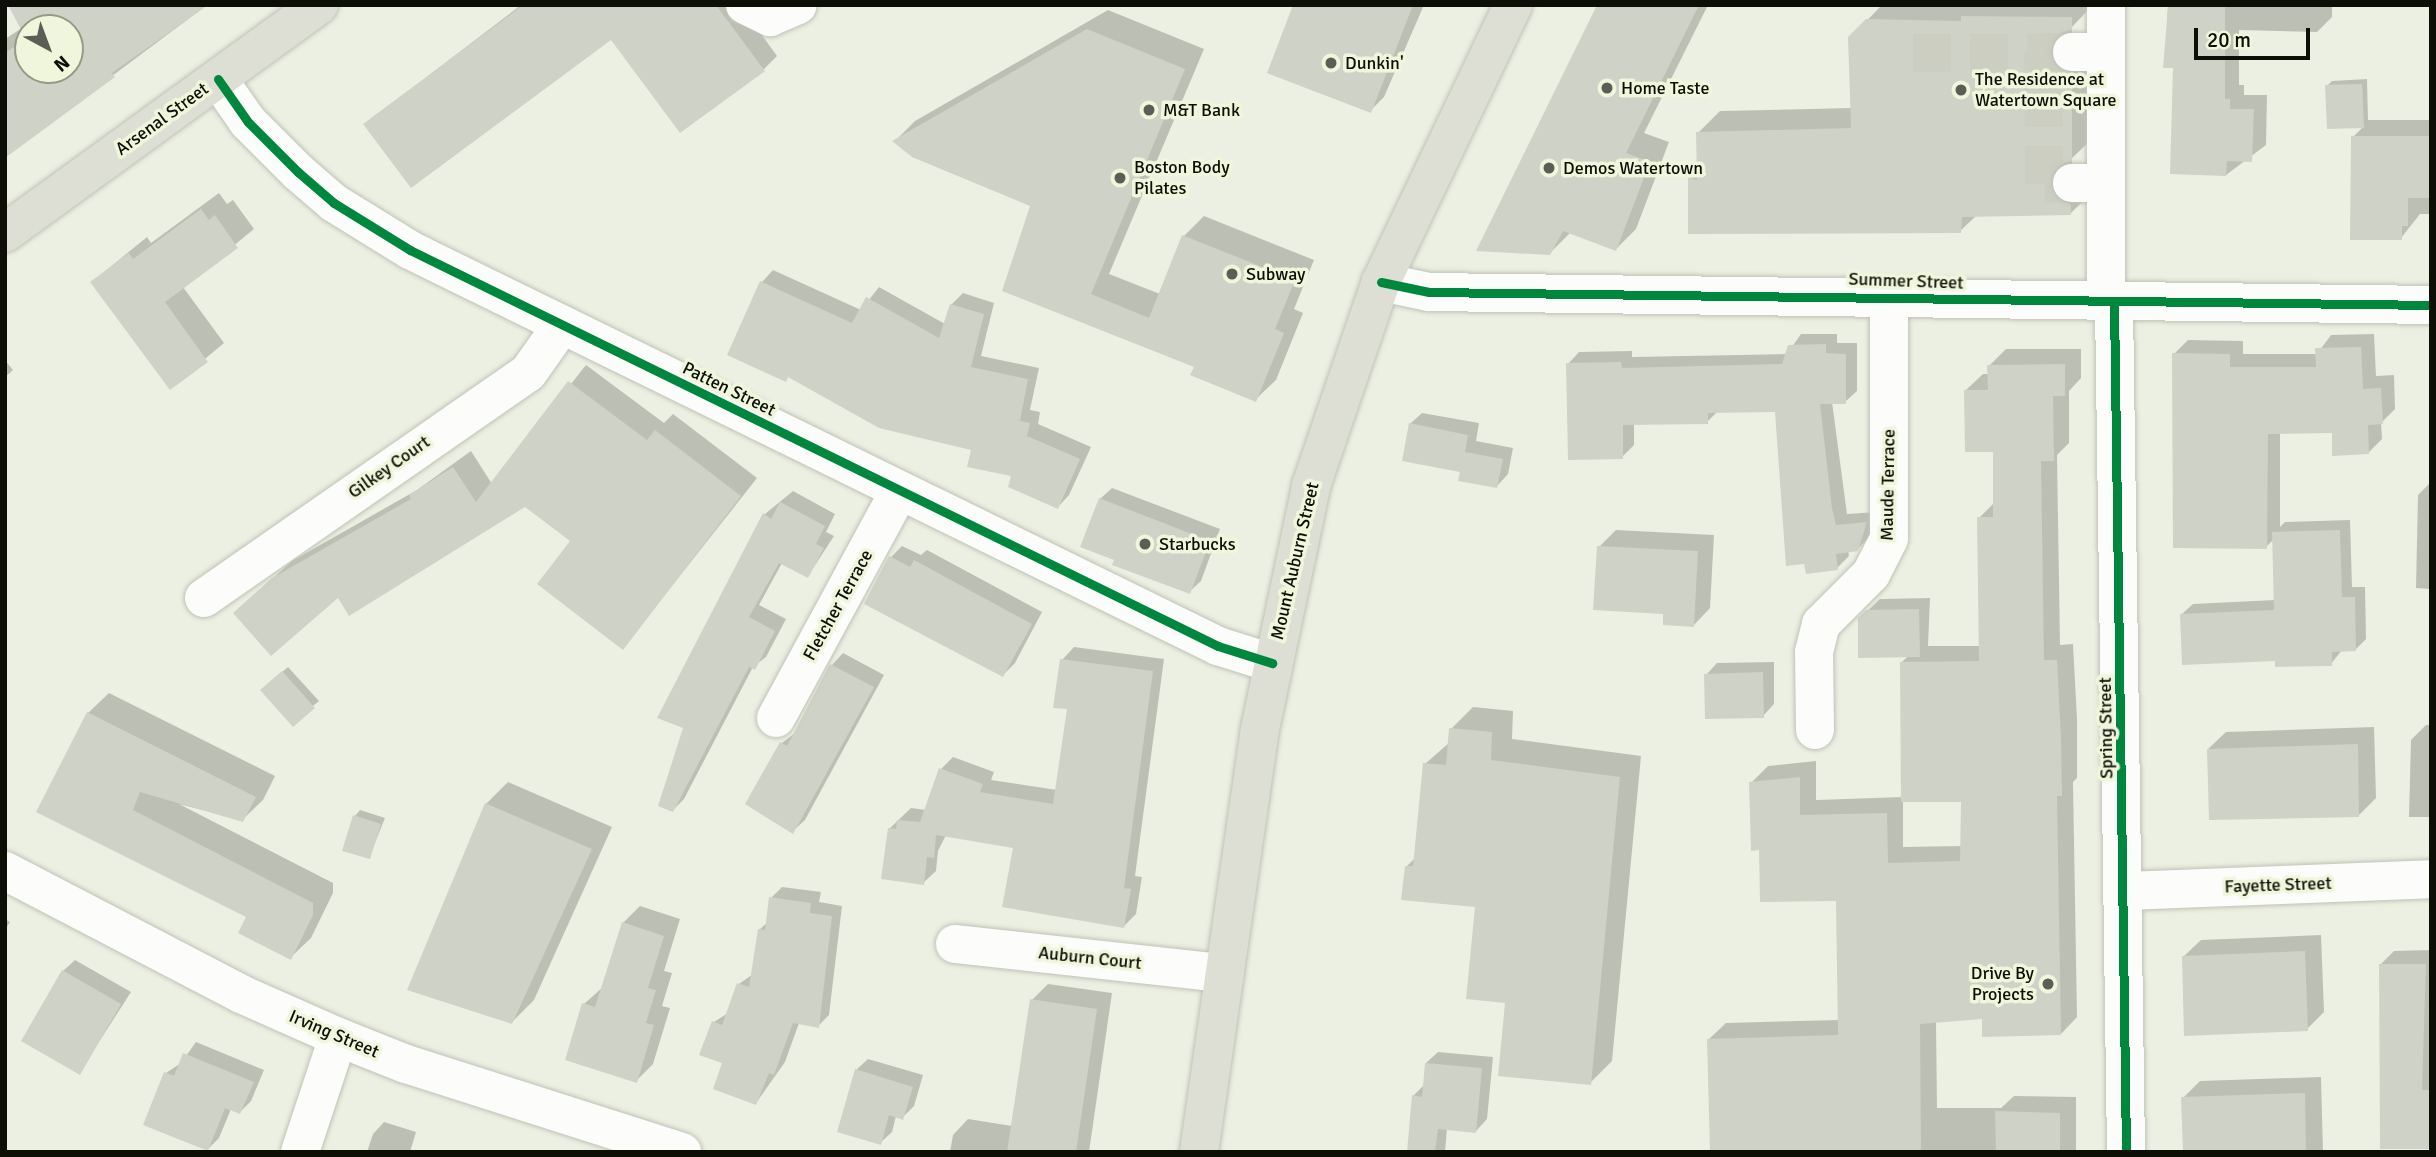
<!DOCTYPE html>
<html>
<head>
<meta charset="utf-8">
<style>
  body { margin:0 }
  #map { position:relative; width:2436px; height:1157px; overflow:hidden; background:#ecf0e2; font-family:Signika,sans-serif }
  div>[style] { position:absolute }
  .shadow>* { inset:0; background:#0003 }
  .building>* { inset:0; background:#cfd2c6 }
  .minor-tunnel>* { height:38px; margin-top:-19px; transform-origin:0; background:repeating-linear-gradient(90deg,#cbcec1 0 38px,transparent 0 57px) }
  .roads { filter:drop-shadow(0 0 2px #bfc2b7) drop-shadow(0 0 2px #bfc2b7) }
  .minor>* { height:38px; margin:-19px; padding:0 19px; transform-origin:19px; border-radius:19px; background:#fcfdfb }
  .major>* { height:38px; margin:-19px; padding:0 19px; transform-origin:19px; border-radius:19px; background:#dddfd4 }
  .cycleway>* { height:9px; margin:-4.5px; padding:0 4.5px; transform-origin:4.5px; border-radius:4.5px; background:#00873e }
  .dots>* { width:19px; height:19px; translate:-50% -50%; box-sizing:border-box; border:4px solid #f0f6dc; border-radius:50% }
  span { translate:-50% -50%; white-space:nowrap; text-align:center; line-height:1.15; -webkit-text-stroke:7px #f0f6dc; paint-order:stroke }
  .poi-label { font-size:18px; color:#0d0f07 }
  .left { translate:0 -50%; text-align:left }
  .right { translate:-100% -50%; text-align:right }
  .street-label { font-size:18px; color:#0d0f07 }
  .frame { position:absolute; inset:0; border:7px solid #0d0f07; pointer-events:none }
  .north { position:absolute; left:14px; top:14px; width:70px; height:70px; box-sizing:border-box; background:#f0f6dc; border:2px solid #959a87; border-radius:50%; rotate:139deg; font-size:19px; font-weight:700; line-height:28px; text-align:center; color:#0d0f07 }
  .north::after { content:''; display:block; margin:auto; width:24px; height:32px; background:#5b5e54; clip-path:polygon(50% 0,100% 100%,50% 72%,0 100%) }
  .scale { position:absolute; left:2194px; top:28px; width:116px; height:32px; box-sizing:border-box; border:4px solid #0d0f07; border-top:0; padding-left:9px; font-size:21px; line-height:24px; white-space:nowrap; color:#0d0f07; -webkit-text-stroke:5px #f0f6dc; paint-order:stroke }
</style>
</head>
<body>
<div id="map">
  <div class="shadow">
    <div style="clip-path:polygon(evenodd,207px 5px,5px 156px,5px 39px,22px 28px,207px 5px,28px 28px,70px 28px,70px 70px,28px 70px,28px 28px)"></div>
    <div style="clip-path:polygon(521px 5px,740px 5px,777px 56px,763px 70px,611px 38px,365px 124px)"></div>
    <div style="clip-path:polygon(1300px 5px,1424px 5px,1384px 97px,1370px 111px)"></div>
    <div style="clip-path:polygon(1597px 5px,1708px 5px,1644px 133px,1669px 142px,1636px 229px,1616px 249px,1571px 232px,1550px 253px)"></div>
    <div style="clip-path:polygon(1882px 5px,2093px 5px,2071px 28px,2075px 42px,2093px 52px,2093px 138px,2071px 159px,2075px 173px,2093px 191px,2071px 213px,1977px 215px,1960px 231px,1690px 232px,1690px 177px,1699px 169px,1698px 133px,1720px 111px,1852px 108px,1850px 38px)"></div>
    <div style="clip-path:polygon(2168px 5px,2332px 5px,2332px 17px,2317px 32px,2239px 30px,2239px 85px,2244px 85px,2244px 95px,2267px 95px,2266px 145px,2226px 175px,2174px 66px,2165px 66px)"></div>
    <div style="clip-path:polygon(1108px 10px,1204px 49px,1109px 274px,1160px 294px,1184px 236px,1204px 216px,1314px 260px,1294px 309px,1303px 313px,1276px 380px,1255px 400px,1196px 366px,1004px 290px,1032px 205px,895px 141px,915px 121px)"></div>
    <div style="clip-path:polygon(2367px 79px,2368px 120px,2431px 120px,2431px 214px,2420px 214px,2401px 238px,2353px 137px,2364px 126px,2327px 86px,2332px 81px)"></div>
    <div style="clip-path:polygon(219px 193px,227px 204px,233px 200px,254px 229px,183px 287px,224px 343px,170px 388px,92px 282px,147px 237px,151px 243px)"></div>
    <div style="clip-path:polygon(773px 270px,861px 310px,879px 287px,945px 324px,951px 305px,963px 293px,994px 303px,981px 356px,1039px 368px,1030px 410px,1040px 412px,1038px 424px,1091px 447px,1069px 495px,1058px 507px,973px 448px,729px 354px,762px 282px)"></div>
    <div style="clip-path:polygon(1801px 334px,1837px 334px,1837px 343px,1857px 343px,1857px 391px,1845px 402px,1832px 402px,1847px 514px,1877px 512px,1869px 537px,1858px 549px,1848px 550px,1849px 556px,1837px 568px,1777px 410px,1718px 411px,1707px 422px,1634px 423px,1634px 445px,1622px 457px,1568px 364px,1579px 352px,1632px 351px,1632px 357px,1787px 354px)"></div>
    <div style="clip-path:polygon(2374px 334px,2376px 376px,2394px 375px,2395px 409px,2381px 423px,2382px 439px,2368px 453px,2333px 431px,2280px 432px,2280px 527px,2285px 522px,2350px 520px,2352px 587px,2365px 587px,2366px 639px,2355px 650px,2342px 650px,2331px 664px,2277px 659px,2182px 614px,2193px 604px,2275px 600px,2274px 539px,2266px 547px,2174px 354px,2188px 340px,2243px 341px,2243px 354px,2317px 354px,2331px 335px)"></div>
    <div style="clip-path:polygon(evenodd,2006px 349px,2081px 349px,2081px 378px,2069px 391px,2069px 443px,2057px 455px,2060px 645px,2073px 644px,2077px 719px,2077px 778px,2073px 782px,2077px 1017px,2061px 1034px,1983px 1017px,1936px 1021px,1937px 1108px,2001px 1108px,2014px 1096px,2076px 1097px,2076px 1151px,1712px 1152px,1709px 1039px,1726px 1023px,1839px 1020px,1838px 899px,1761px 849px,1751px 783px,1768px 766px,1816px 761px,1816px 800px,1903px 797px,1901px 663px,1909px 655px,1860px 618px,1880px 599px,1930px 598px,1928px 646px,1980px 646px,1979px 518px,1995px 502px,1995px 450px,1966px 390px,1983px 374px,1989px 374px,1989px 366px,2006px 349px,1903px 800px,1963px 800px,1962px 846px,1903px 847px,1903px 800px)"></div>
    <div style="clip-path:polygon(5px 360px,13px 370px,5px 377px)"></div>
    <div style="clip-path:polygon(586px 365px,664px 423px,673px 414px,757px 478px,623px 648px,572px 541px,525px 505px,339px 595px,253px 596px,292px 561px,417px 490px,471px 451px,492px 484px)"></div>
    <div style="clip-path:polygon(1422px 413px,1479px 423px,1476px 441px,1513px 448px,1508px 474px,1497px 486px,1410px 424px)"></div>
    <div style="clip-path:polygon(2431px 482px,2431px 589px,2416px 588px,2418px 495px)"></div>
    <div style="clip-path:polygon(1112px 488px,1220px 529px,1201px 581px,1189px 592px,1117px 559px,1100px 499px)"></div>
    <div style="clip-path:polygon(793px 491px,835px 514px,826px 532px,834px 536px,808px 576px,782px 563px,759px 605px,786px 619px,766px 657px,753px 667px,684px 799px,673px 810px,685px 727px,660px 718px,765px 514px)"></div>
    <div style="clip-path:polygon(1616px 530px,1714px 535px,1710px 608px,1693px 626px,1599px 547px)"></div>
    <div style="clip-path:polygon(902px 546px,921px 555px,927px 550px,1042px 612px,1015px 663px,1003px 675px,891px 557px)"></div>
    <div style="clip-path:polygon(1074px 647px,1164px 659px,1135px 876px,1142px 877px,1136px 914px,1124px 926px,1015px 846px,946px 835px,938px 851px,936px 871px,923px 883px,889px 829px,911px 808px,926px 810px,941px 769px,953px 757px,994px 772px,991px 780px,1057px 790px,1068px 708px,1062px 660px)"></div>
    <div style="clip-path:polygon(843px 653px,884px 675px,805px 820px,793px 831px,782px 743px,795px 733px,832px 665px)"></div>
    <div style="clip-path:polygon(1774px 662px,1774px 704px,1763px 716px,1706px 675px,1717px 663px)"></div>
    <div style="clip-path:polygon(288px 667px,319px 701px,313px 706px,267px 685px)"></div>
    <div style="clip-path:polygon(109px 693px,275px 776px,263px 800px,242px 820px,179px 804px,333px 883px,333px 893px,311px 938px,290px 958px,249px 917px,39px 811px,88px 713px)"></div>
    <div style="clip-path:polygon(1473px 707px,1513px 711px,1512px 739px,1641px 756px,1612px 1061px,1590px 1083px,1507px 1001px,1476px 905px,1406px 867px,1416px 857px,1425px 764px,1450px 742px,1451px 729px)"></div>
    <div style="clip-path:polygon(2426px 725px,2431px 725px,2431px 817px,2409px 817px,2411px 740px)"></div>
    <div style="clip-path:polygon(2374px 727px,2376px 798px,2359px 815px,2208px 749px,2226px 732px)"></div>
    <div style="clip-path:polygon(508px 782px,612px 827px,534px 1000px,512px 1022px,410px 989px,486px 804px)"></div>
    <div style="clip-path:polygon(360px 810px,385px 818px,369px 857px,355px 816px)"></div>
    <div style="clip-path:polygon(782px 887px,821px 892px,819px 902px,842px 906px,829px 1015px,818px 1026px,799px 1023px,785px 1062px,756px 1103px,725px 1062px,714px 1022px,728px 1013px,739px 984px,753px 974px,759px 930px,768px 922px,771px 898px)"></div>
    <div style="clip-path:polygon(640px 906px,680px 919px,664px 971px,672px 973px,662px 1006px,670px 1008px,653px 1064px,636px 1081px,584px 1004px,603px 987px,623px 923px)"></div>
    <div style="clip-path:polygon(5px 919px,10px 922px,5px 930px)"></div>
    <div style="clip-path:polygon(2321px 935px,2324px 1012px,2307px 1029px,2183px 957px,2201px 940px)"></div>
    <div style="clip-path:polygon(2431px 950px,2431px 1145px,2428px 1147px,2380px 965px,2394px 951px)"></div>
    <div style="clip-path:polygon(75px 960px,131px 992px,79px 1073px,63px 971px)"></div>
    <div style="clip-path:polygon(1048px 984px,1112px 993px,1089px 1152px,950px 1152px,953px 1135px,968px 1119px,1012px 1126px,1032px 1000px)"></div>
    <div style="clip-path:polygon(196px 1042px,264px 1070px,251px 1101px,240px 1112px,231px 1109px,219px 1138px,208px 1149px,166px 1073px,181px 1063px)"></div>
    <div style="clip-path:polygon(1438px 1052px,1493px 1057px,1487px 1119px,1476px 1131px,1447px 1128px,1445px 1152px,1409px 1152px,1413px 1096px,1424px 1085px,1426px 1063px)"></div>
    <div style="clip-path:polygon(868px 1059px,923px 1075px,914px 1106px,902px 1118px,896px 1116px,892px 1132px,880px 1143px,856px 1070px)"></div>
    <div style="clip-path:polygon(2321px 1077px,2323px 1152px,2184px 1152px,2183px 1098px,2200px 1081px)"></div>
    <div style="clip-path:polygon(384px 1122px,416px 1132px,410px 1152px,367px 1152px,373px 1134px)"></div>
  </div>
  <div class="building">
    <div style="clip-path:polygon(evenodd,8px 5px,208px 5px,112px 73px,115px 77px,5px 158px,5px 53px,26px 39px,8px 5px,28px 28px,70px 28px,70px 70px,28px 70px,28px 28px)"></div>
    <div style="clip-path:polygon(523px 5px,716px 5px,765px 71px,680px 133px,611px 40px,411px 188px,363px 124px)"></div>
    <div style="clip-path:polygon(1293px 5px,1413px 5px,1371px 113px,1267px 73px)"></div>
    <div style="clip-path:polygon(1597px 5px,1699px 5px,1626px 153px,1650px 162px,1616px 251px,1563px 231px,1550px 255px,1476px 251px)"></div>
    <div style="clip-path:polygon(2225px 6px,2225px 99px,2230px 99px,2230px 109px,2254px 109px,2252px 162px,2227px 161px,2226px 176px,2170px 174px,2173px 68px,2163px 68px,2168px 7px)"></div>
    <div style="clip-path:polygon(1961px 16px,2072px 17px,2072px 30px,2061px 33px,2050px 51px,2053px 63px,2072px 74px,2072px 161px,2061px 164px,2050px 182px,2053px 194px,2071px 205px,2071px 215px,1962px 217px,1961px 233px,1688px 234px,1688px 177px,1697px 180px,1696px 132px,1851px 128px,1848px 37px,1866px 19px,1961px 21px)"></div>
    <div style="clip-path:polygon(1087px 29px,1185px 69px,1091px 294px,1149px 318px,1182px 235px,1295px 280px,1275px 329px,1284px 333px,1256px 402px,1190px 375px,1194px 367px,1002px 291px,1030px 206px,912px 157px,892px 141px)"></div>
    <div style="clip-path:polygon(2362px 84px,2364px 128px,2327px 129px,2325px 85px)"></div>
    <div style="clip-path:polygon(2351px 136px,2431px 136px,2431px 198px,2408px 198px,2408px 226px,2402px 226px,2402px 240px,2350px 240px)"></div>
    <div style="clip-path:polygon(201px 209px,209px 220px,215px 215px,238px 248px,165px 302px,208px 362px,170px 390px,90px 282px,129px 253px,133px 259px)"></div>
    <div style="clip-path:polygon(760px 281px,852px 323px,866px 297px,939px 338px,950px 304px,984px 314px,971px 367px,1028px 379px,1020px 421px,1030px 423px,1027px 436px,1080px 459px,1058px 509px,1008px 487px,1011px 476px,967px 467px,971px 450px,879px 428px,788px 377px,786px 382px,727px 355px)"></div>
    <div style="clip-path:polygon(1826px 344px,1826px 353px,1846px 354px,1846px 404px,1820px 404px,1832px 508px,1836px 525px,1867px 522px,1858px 551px,1836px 554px,1838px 570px,1806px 574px,1804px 564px,1786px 566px,1775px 412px,1708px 413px,1708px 424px,1623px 425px,1623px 459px,1568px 460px,1566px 363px,1621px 362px,1622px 368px,1782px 364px,1788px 345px)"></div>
    <div style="clip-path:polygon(2361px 347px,2363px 389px,2381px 388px,2383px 424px,2368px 425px,2369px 454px,2332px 456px,2332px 433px,2268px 434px,2267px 549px,2173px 548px,2172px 353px,2230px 354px,2230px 367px,2316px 367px,2315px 348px)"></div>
    <div style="clip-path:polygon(2065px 364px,2065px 396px,2053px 396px,2054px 461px,2041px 461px,2044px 660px,2057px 660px,2061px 737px,2062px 796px,2057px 796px,2061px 1035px,1982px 1037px,1982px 1019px,1920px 1024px,1921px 1152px,1710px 1152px,1707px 1039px,1838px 1035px,1836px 901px,1760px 902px,1759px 850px,1751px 851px,1749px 782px,1800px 777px,1800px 815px,1887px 813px,1888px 863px,1960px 861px,1961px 802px,1901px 802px,1900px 662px,1979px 661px,1977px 517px,1993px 517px,1993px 452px,1965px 452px,1964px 390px,1988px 390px,1987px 365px)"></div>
    <div style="clip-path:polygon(568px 381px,647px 440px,655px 430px,741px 496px,623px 650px,537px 584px,570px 541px,525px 507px,349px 616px,338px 598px,271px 656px,233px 613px,272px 578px,411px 499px,409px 495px,453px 467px,476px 502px)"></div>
    <div style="clip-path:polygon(1409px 423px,1468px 435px,1465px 452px,1503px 459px,1497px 488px,1458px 481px,1460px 472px,1402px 461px)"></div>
    <div style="clip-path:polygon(1099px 498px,1210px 541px,1190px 594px,1112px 565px,1114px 560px,1080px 547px)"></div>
    <div style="clip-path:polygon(780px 502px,825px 526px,816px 544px,824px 548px,808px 578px,779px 563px,749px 617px,775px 631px,755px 670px,749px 667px,673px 812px,658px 806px,683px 728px,657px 718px,763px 513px,771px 519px)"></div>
    <div style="clip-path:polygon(2340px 530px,2342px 597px,2355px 597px,2356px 651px,2332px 652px,2332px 666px,2275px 667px,2275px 661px,2182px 665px,2180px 614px,2274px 610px,2272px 532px)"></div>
    <div style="clip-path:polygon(1597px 546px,1698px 551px,1694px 627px,1663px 625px,1663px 614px,1593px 610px)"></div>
    <div style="clip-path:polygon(889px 556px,910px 567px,914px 560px,1032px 624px,1003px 677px,864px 604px)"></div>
    <div style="clip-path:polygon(1919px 609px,1920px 657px,1858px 658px,1858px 618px,1866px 610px)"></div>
    <div style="clip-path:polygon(1060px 659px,1153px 671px,1124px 888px,1131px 889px,1124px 928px,1002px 907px,1013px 848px,936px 835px,934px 858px,927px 857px,924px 885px,881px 879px,888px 828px,896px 829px,897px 820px,920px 822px,939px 768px,983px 784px,980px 792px,1053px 804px,1067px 709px,1053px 708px)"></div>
    <div style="clip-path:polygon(830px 664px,874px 687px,793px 834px,745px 804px,780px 742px,787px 746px)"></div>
    <div style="clip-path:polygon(282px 671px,315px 708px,293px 727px,260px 690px)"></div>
    <div style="clip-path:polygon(1763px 672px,1764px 718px,1705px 719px,1704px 674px)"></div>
    <div style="clip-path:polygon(87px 712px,256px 797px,243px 822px,140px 792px,133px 810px,313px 903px,313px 915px,291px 960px,238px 933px,246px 917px,36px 812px)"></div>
    <div style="clip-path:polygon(1449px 728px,1492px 732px,1491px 760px,1620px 777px,1591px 1085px,1498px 1076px,1505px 1003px,1466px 999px,1475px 907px,1401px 900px,1405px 866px,1413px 866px,1423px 763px,1446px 765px)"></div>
    <div style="clip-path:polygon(2358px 744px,2359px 817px,2209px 820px,2207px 749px)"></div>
    <div style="clip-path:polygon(485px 803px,592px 849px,512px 1024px,407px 990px)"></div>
    <div style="clip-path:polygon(353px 815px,381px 824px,370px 859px,342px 851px)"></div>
    <div style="clip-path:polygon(769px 897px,811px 903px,810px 913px,832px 916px,819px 1028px,793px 1023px,774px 1075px,769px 1073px,756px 1105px,713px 1089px,722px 1063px,699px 1055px,712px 1021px,722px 1025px,737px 983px,749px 987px,758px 929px,765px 930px)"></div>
    <div style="clip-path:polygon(622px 922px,664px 936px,648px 988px,656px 990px,646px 1023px,654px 1025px,637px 1083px,565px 1060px,582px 1003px,595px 1007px)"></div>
    <div style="clip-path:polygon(2305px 951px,2308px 1031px,2184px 1036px,2182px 956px)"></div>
    <div style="clip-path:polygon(2379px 964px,2426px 964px,2422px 1090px,2429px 1090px,2429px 1149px,2380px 1149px)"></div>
    <div style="clip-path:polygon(62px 970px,121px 1004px,80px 1075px,21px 1041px)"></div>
    <div style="clip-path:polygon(1030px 999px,1097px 1009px,1076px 1152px,1007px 1152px)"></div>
    <div style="clip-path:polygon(183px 1053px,254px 1082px,240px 1114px,225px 1108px,208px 1151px,143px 1125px,164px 1072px,174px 1076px)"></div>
    <div style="clip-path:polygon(1425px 1063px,1482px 1068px,1476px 1133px,1438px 1129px,1435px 1152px,1407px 1152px,1412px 1095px,1422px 1097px)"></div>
    <div style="clip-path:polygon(855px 1069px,913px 1087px,903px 1120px,889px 1115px,881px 1145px,837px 1132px)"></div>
    <div style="clip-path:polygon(2305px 1093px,2306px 1152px,2183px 1152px,2181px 1097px)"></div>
    <div style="clip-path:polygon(1995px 1111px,2060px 1113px,2060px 1152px,1996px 1152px)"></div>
  </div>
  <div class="minor-tunnel">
    <div style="left:1913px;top:53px;width:130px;rotate:-0.4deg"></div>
    <div style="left:2072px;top:183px;width:28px;rotate:178deg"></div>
    <div style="left:2044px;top:184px;width:132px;rotate:-90.4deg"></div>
    <div style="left:2043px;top:52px;width:29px"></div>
  </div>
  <div class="roads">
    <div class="minor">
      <div style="left:745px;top:5px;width:28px;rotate:26deg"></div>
      <div style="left:770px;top:17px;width:30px;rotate:-23deg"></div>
      <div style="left:2106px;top:5px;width:298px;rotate:90deg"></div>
      <div style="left:2072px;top:52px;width:34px"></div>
      <div style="left:218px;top:79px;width:52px;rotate:55.1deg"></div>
      <div style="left:248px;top:122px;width:71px;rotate:45deg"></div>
      <div style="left:298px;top:172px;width:48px;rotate:40.7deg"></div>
      <div style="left:334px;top:203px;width:89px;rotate:31.7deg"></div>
      <div style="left:410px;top:250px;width:900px;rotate:26.11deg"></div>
      <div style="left:1218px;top:646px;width:57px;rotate:17.5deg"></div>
      <div style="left:2072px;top:183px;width:34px"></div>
      <div style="left:1381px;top:282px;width:49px;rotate:11.8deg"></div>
      <div style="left:1429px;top:292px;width:1002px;rotate:0.74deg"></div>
      <div style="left:2114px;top:303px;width:849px;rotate:89.19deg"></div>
      <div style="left:204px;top:598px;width:394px;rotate:-34.8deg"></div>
      <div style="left:528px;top:373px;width:59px;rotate:-54.7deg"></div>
      <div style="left:776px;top:718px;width:258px;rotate:-61.5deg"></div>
      <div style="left:1815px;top:730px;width:78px;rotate:-90.7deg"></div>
      <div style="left:1814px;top:652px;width:29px;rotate:-76deg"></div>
      <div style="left:1821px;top:624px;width:71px;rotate:-45deg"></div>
      <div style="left:1871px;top:574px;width:39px;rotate:-63deg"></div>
      <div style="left:1889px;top:539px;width:242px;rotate:-90deg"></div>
      <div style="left:5px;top:871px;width:266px;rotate:27.5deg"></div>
      <div style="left:241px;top:994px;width:106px;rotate:23.9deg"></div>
      <div style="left:338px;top:1037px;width:73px;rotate:21.7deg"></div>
      <div style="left:406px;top:1064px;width:290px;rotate:17.7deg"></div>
      <div style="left:2125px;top:891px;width:306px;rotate:-2.2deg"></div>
      <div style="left:955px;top:944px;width:271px;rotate:6.2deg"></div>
      <div style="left:300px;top:1152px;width:121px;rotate:-71.7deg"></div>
    </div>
    <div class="major">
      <div style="left:5px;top:233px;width:388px;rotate:-36deg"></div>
      <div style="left:1199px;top:1152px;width:427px;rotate:-81.8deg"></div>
      <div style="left:1260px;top:729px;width:248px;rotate:-78.1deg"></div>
      <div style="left:1311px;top:486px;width:216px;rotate:-71.1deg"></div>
      <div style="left:1381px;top:282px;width:307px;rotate:-64.5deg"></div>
    </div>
  </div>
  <div class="cycleway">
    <div style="left:218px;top:79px;width:52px;rotate:55.1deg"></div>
    <div style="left:248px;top:122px;width:71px;rotate:45deg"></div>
    <div style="left:298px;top:172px;width:48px;rotate:40.7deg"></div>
    <div style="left:334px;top:203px;width:89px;rotate:31.7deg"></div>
    <div style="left:410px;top:250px;width:900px;rotate:26.11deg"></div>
    <div style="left:1218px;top:646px;width:57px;rotate:17.5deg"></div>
    <div style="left:1381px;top:282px;width:49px;rotate:11.8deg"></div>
    <div style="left:1429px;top:292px;width:1002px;rotate:0.74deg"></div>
    <div style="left:2114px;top:303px;width:849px;rotate:89.19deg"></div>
  </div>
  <div class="dots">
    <div style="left:1331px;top:63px;background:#5b5e54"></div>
    <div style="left:1607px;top:88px;background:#5b5e54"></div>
    <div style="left:1961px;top:90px;background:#5b5e54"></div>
    <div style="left:1149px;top:110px;background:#5b5e54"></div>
    <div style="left:1549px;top:168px;background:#5b5e54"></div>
    <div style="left:1120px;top:178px;background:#5b5e54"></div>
    <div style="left:1232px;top:274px;background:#5b5e54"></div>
    <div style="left:1145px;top:544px;background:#5b5e54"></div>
    <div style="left:2048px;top:984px;background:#5b5e54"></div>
  </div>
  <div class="poi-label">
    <span class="left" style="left:1345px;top:63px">Dunkin'</span>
    <span class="left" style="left:1975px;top:90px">The Residence at<br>Watertown Square</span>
    <span class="left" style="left:1621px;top:88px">Home Taste</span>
    <span class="left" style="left:1163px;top:110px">M&amp;T Bank</span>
    <span class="left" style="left:1134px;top:178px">Boston Body<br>Pilates</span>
    <span class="left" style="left:1563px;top:168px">Demos Watertown</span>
    <span class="left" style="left:1246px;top:274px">Subway</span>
    <span class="left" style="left:1159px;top:544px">Starbucks</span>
    <span class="right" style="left:2034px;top:984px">Drive By<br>Projects</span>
  </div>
  <div class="street-label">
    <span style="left:162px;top:119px;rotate:-36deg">Arsenal Street</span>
    <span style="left:1906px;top:281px;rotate:2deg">Summer Street</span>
    <span style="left:729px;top:389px;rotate:26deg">Patten Street</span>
    <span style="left:389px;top:467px;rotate:-35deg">Gilkey Court</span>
    <span style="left:1888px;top:485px;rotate:-89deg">Maude Terrace</span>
    <span style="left:1295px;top:561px;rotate:-77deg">Mount Auburn Street</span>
    <span style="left:838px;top:605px;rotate:-61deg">Fletcher Terrace</span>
    <span style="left:2106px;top:728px;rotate:-91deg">Spring Street</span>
    <span style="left:2278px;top:885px;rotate:-2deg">Fayette Street</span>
    <span style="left:1090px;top:958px;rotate:6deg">Auburn Court</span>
    <span style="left:334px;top:1034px;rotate:23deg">Irving Street</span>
  </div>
  <div class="frame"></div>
  <div class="north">N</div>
  <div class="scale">20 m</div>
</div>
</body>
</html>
